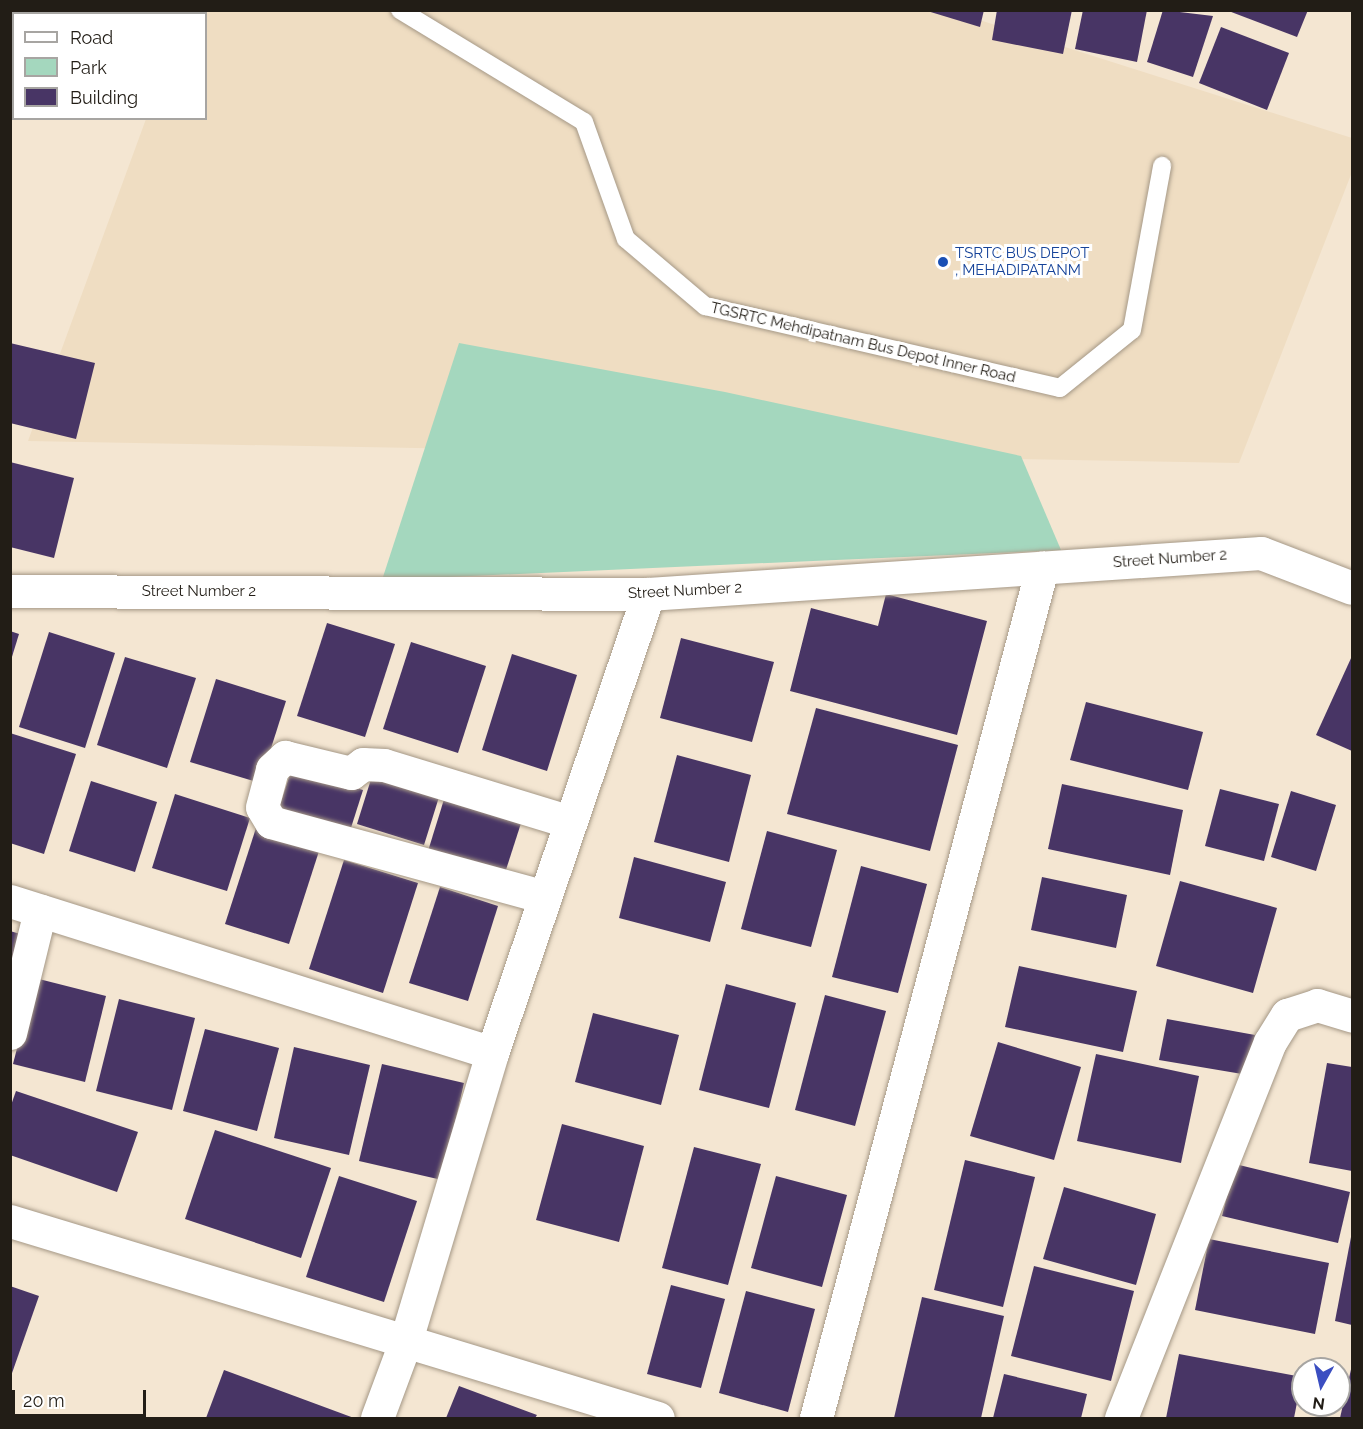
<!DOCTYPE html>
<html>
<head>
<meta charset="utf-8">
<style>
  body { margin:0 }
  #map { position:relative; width:1363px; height:1429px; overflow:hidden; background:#f4e6d2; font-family:Raleway,sans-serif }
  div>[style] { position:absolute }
  .built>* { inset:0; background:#efddc2 }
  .green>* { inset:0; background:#a4d7be }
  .building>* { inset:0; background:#483565 }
  .roads { filter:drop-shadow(0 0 2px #a59886) drop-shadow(0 0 2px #a59886) }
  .service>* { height:18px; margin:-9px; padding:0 9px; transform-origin:9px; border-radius:9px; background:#fff }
  .minor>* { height:33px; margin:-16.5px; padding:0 16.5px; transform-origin:16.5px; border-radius:16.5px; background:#fff }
  .tertiary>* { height:33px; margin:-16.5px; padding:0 16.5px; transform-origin:16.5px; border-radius:16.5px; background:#fff }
  .dots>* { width:16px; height:16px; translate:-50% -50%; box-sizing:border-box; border:3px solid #fff; border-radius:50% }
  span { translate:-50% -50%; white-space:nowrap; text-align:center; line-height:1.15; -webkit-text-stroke:6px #fff; paint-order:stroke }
  .transit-label { font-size:15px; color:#164399 }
  .left { translate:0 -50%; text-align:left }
  .street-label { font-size:15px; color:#221d16 }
  .frame { position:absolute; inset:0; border:12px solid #221d16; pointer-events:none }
  .legend { position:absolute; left:12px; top:12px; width:195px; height:108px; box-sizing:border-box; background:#fff; border:2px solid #a7a5a2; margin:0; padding:8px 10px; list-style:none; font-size:18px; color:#221d16 }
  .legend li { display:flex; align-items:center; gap:12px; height:30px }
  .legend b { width:30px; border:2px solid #a7a5a2 }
  .north { position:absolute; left:1291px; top:1357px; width:60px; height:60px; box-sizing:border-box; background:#fff; border:2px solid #a7a5a2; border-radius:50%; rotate:188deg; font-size:16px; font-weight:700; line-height:24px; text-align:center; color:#221d16 }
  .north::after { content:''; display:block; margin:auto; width:21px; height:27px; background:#3b4ec1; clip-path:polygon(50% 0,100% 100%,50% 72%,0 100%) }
  .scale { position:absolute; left:12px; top:1390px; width:134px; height:27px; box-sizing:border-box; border:3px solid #221d16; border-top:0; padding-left:8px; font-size:18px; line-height:21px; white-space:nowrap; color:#221d16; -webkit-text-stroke:4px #fff; paint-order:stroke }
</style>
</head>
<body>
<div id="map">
  <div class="built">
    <div style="clip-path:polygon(185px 11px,951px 11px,1352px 138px,1352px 172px,1239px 463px,28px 441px,146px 119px,206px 118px,206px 14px)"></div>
  </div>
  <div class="green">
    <div style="clip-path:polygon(459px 343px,725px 392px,1021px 456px,1061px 550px,382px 580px)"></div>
  </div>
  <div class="building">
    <div style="clip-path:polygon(924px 10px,984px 10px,980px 27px)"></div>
    <div style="clip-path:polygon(997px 10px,1072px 10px,1063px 54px,992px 40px)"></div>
    <div style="clip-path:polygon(1083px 10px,1147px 10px,1137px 62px,1075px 49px)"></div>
    <div style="clip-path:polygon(1163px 10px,1213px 16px,1193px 77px,1147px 62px)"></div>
    <div style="clip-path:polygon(1226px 10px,1308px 10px,1297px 37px)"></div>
    <div style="clip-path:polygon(1221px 27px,1289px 53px,1267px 110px,1199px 83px)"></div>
    <div style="clip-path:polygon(10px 343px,95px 363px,76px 439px,10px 423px)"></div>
    <div style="clip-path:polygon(10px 462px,74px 478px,54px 558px,10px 547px)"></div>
    <div style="clip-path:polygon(886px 594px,987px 621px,957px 735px,790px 691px,811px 608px,878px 626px)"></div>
    <div style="clip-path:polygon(327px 623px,395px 644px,365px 737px,297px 716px)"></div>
    <div style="clip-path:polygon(10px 631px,19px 634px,11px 660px,10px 660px)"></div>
    <div style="clip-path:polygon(49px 632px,115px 653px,85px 748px,19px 727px)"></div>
    <div style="clip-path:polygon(681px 638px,774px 662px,752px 742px,660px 718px)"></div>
    <div style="clip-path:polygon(411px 642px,486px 666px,458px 753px,383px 729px)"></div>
    <div style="clip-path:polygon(512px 654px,577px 675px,547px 771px,482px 750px)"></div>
    <div style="clip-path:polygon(1352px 656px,1352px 751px,1316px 735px)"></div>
    <div style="clip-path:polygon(125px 657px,196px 678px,167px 768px,97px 745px)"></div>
    <div style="clip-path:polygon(216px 679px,286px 701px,260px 783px,190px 762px)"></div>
    <div style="clip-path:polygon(1086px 702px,1203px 732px,1188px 790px,1070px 760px)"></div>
    <div style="clip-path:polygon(816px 708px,958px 745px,930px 851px,787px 814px)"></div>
    <div style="clip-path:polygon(10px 733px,76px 754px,44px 854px,10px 843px)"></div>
    <div style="clip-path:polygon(677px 755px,751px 775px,729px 862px,654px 842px)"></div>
    <div style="clip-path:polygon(292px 768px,363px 790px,349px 834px,278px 811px)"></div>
    <div style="clip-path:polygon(372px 776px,439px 797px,424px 845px,357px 824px)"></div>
    <div style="clip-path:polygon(91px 781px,157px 802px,135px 872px,69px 851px)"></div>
    <div style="clip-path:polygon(1062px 784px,1183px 810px,1170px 875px,1048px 849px)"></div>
    <div style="clip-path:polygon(1220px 789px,1279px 804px,1264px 861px,1205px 846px)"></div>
    <div style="clip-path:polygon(1291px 791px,1336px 805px,1316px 871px,1271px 857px)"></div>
    <div style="clip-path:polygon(446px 793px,523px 817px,504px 876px,428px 851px)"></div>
    <div style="clip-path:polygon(175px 794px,250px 818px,227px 891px,152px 868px)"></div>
    <div style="clip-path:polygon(256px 828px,320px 848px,289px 944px,225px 924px)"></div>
    <div style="clip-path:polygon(767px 831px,837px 850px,811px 947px,741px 929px)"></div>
    <div style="clip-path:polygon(634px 857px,726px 882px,710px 942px,619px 918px)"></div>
    <div style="clip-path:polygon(344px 860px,418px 883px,383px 993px,309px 969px)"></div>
    <div style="clip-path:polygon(861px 866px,927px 884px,898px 993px,832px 977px)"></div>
    <div style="clip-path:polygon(1042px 877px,1127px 895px,1116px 948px,1031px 930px)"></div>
    <div style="clip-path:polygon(1180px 881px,1277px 908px,1253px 993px,1156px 966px)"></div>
    <div style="clip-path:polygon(440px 887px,498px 906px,468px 1001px,409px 983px)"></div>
    <div style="clip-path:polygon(10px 931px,27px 936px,10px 991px)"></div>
    <div style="clip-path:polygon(1019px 966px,1137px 991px,1123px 1052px,1005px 1027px)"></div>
    <div style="clip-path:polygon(35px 978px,106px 996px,85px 1082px,13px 1064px)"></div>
    <div style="clip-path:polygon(726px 984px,796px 1003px,769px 1108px,699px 1090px)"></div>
    <div style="clip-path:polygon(825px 995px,886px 1011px,855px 1126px,795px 1110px)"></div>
    <div style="clip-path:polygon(119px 999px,195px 1018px,172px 1110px,96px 1091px)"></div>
    <div style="clip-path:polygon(593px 1013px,679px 1035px,661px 1105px,575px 1082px)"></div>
    <div style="clip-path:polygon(1167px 1019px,1255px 1035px,1248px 1075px,1159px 1060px)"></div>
    <div style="clip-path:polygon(205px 1029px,279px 1048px,257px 1131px,183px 1111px)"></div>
    <div style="clip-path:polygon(998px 1042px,1081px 1067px,1054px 1160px,970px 1136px)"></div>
    <div style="clip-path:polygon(294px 1047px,370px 1065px,349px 1155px,274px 1138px)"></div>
    <div style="clip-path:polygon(1096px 1054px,1199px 1076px,1181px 1163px,1077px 1141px)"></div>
    <div style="clip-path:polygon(1327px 1063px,1352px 1067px,1352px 1171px,1309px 1163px)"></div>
    <div style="clip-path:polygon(382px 1064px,464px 1083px,442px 1180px,359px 1161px)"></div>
    <div style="clip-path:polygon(16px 1091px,138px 1132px,117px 1192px,10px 1155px,10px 1108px)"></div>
    <div style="clip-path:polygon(562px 1124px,644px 1146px,619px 1242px,536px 1220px)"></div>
    <div style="clip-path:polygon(215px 1130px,331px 1168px,301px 1258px,185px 1219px)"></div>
    <div style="clip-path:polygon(694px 1147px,761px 1164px,728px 1285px,662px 1268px)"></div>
    <div style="clip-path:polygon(965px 1160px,1035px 1177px,1003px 1307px,934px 1290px)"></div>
    <div style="clip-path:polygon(1235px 1164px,1350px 1192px,1338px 1243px,1222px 1216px)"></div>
    <div style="clip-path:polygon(339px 1176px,417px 1201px,384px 1302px,306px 1277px)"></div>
    <div style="clip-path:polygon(776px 1176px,847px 1195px,822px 1287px,751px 1268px)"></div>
    <div style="clip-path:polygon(1064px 1187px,1156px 1214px,1136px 1285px,1043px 1259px)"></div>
    <div style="clip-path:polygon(1351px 1237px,1352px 1237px,1352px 1325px,1335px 1321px)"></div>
    <div style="clip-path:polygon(1209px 1239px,1329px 1263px,1315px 1334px,1195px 1310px)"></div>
    <div style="clip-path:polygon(1034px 1266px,1134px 1291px,1111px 1381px,1011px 1356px)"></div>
    <div style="clip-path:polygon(671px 1285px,725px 1299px,701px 1388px,647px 1374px)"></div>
    <div style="clip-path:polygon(10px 1286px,39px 1296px,11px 1376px,10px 1376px)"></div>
    <div style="clip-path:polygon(746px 1291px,815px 1309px,788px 1412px,719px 1393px)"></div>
    <div style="clip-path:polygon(922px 1297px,1004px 1316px,981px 1418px,894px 1418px)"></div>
    <div style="clip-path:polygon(1179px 1354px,1302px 1377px,1294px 1418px,1166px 1418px)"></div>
    <div style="clip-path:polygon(1352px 1365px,1352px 1418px,1340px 1418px)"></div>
    <div style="clip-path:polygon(224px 1370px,354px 1418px,206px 1418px)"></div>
    <div style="clip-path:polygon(1004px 1374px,1087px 1394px,1081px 1418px,993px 1418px)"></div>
    <div style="clip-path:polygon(459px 1386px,537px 1415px,535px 1418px,446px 1418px)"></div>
  </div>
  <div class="roads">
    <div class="service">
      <div style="left:400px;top:10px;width:215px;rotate:31.3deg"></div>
      <div style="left:584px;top:122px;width:124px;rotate:70.3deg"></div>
      <div style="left:626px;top:239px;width:104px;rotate:40.3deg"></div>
      <div style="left:705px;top:306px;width:364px;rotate:13deg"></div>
      <div style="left:1060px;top:388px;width:92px;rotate:-38.9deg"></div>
      <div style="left:1132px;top:330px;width:167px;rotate:-79.6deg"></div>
    </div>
    <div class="minor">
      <div style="left:545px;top:897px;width:284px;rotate:-164.7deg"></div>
      <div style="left:271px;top:822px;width:17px;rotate:-121deg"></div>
      <div style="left:262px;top:807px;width:39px;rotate:-75deg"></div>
      <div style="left:272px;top:769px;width:18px;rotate:-43deg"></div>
      <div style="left:285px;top:757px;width:68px;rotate:13.6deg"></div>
      <div style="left:351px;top:773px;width:15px;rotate:-37deg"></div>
      <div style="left:363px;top:764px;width:21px;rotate:3deg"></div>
      <div style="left:384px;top:765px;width:195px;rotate:17deg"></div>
      <div style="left:10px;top:901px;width:505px;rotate:17.5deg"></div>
      <div style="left:10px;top:1033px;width:126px;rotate:-76.2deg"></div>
      <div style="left:10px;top:1221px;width:677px;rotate:16.91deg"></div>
      <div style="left:377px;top:1418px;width:83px;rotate:-69.6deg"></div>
      <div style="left:406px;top:1340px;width:300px;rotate:-73.3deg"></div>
      <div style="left:492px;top:1053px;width:485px;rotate:-71.2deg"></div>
      <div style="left:816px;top:1418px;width:880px;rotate:-75.11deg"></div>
      <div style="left:1121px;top:1418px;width:404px;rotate:-68.4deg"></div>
      <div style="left:1270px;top:1042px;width:32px;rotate:-58deg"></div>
      <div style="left:1287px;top:1015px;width:32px;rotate:-18deg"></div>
      <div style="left:1317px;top:1005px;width:37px;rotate:17deg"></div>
    </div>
    <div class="tertiary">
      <div style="left:10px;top:591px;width:638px;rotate:0.27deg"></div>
      <div style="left:648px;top:594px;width:614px;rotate:-3.83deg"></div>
      <div style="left:1261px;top:553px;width:97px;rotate:21deg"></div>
    </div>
  </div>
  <div class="dots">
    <div style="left:943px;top:262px;background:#1a4fb4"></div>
  </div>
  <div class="transit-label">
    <span class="left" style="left:955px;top:262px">TSRTC BUS DEPOT<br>, MEHADIPATANM</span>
  </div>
  <div class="street-label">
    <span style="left:863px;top:343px;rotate:13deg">TGSRTC Mehdipatnam Bus Depot Inner Road</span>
    <span style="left:1170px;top:559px;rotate:-4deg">Street Number 2</span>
    <span style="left:685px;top:591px;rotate:-3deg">Street Number 2</span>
    <span style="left:199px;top:592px">Street Number 2</span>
  </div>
  <div class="frame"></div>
  <ul class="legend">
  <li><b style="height:8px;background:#fff"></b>Road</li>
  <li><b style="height:16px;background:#a4d7be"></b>Park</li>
  <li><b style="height:16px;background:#483565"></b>Building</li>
  </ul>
  <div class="north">N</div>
  <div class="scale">20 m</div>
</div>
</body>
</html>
